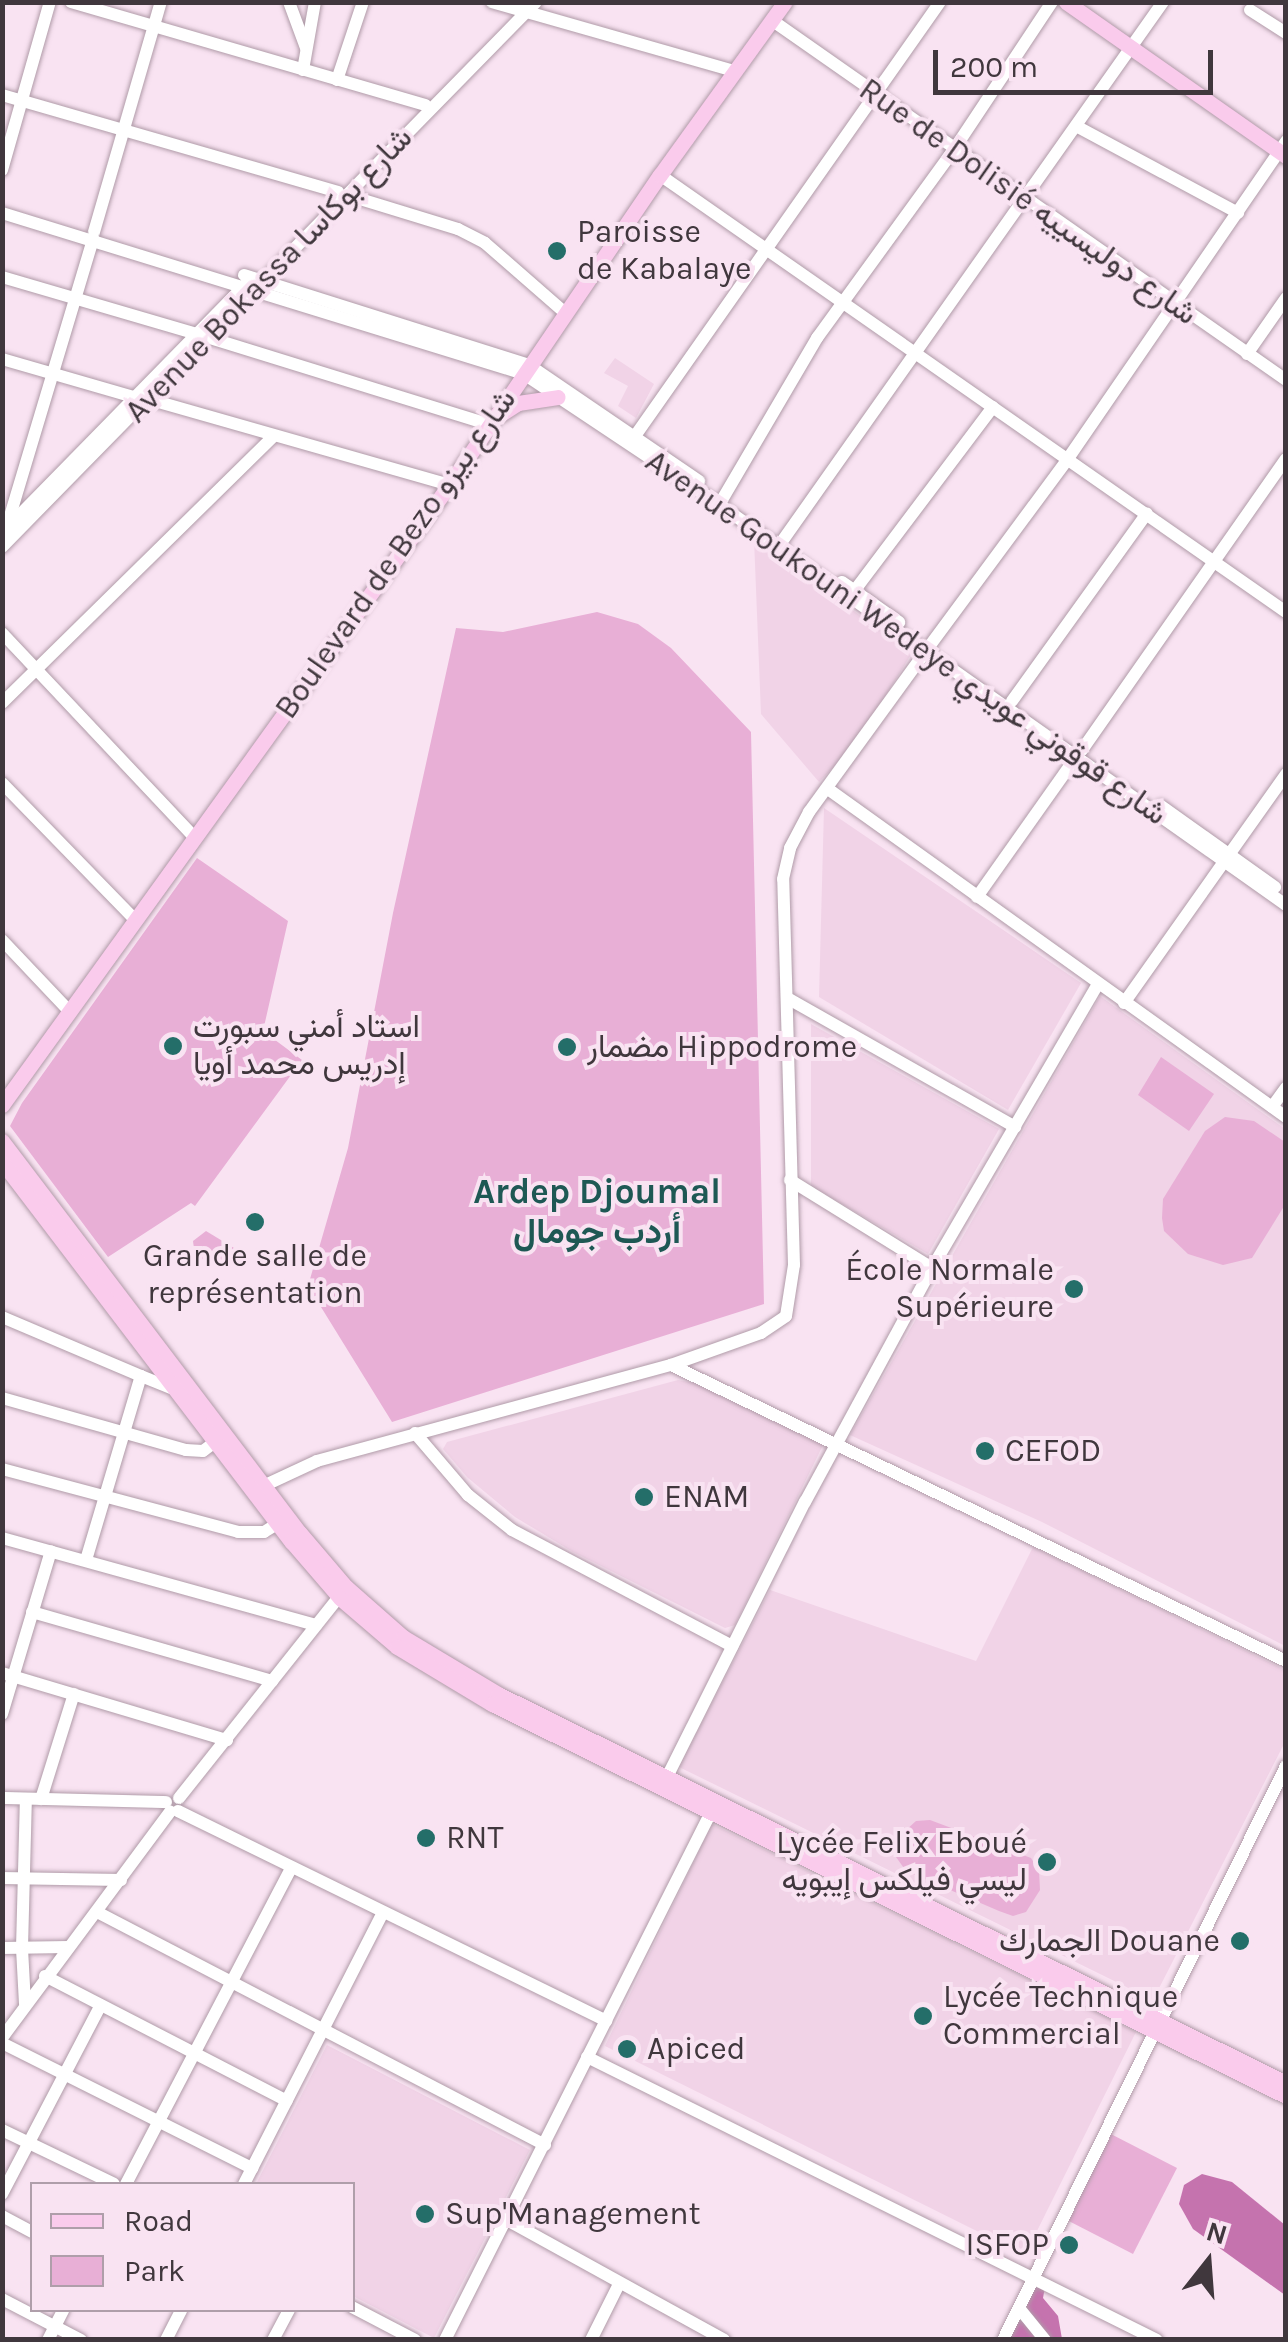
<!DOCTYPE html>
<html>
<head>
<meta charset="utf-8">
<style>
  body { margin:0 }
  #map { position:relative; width:1288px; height:2342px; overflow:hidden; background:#f9e3f2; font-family:Karla,Vazirmatn,sans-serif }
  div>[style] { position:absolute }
  .built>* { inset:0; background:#f1d3e7 }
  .green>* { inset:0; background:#e8afd6 }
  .water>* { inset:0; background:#c573ae }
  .roads { filter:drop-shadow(0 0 2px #b09ba8) drop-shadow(0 0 2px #b09ba8) }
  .minor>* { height:12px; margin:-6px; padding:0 6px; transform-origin:6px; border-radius:6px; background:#fff }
  .major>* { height:15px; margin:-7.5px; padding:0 7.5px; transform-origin:7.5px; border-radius:7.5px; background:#facbec }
  .dots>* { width:28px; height:28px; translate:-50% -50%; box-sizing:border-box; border:5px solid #f9e3f2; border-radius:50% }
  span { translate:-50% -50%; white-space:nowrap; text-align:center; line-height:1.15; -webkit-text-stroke:8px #f9e3f2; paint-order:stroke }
  .street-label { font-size:32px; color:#40373d }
  .poi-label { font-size:32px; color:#40373d }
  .left { translate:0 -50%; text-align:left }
  .right { translate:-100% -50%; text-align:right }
  .neighbourhood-label { font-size:35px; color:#1e5854; font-weight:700 }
  .frame { position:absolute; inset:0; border:5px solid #40373d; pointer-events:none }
  .legend { position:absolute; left:30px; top:2182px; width:325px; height:130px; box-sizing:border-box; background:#f9e3f2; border:2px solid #af9eaa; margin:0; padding:12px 18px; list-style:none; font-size:30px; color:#40373d }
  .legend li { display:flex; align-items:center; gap:20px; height:50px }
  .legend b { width:50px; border:2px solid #af9eaa }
  .north { position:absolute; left:1158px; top:2212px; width:100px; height:100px; -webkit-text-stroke:8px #f9e3f2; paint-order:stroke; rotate:17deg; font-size:28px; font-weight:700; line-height:40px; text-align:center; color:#40373d }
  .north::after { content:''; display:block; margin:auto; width:35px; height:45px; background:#40373d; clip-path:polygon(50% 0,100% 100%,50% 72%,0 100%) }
  .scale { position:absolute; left:933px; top:50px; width:280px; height:45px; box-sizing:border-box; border:5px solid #40373d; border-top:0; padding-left:12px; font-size:30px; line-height:35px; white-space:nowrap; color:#40373d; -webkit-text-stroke:8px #f9e3f2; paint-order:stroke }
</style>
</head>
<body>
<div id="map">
  <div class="built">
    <div style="clip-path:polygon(615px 358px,654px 384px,636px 418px,618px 406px,628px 386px,604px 373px)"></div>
    <div style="clip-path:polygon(754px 539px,912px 653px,855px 745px,819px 782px,761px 714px)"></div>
    <div style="clip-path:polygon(824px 808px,1081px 983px,1008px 1110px,819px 997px)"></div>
    <div style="clip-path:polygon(1100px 996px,1285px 1129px,1285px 1646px,1042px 1522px,850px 1435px)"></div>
    <div style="clip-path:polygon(811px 1024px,999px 1129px,928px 1254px,811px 1186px)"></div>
    <div style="clip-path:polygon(678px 1380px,694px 1383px,823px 1445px,735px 1625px,725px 1628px,573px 1552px,515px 1517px,467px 1477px,443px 1449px,447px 1442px)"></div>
    <div style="clip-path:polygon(1033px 1547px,1285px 1670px,1285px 1742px,1153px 2000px,679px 1767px,770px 1590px,976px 1661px)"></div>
    <div style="clip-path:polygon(712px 1824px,1136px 2032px,1025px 2255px,605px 2046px)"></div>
    <div style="clip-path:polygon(327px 2045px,530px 2150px,434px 2338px,353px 2296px,352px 2184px,256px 2184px)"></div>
  </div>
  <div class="green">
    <div style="clip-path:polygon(597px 612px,638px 624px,671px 648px,751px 732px,764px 1304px,392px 1422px,308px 1286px,348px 1148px,393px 913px,456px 628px,503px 632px)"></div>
    <div style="clip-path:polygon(197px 858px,288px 921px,263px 1031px,302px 1060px,195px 1206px,191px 1203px,108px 1257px,10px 1126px,22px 1103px)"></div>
    <div style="clip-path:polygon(1161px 1057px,1214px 1094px,1189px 1131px,1138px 1095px)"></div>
    <div style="clip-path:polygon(1225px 1117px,1254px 1121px,1285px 1142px,1286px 1203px,1252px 1258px,1223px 1265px,1188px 1254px,1164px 1231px,1162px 1218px,1163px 1199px,1205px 1131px)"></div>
    <div style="clip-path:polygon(206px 1231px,239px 1251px,243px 1259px,224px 1268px,195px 1256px,193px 1241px)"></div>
    <div style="clip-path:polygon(930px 1820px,1031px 1858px,1039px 1871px,1040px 1890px,1026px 1912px,1013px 1916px,999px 1911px,906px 1871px,896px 1857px,896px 1839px,916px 1821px)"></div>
    <div style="clip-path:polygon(1105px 2131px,1177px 2168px,1133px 2254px,1061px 2217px)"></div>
  </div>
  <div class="water">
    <div style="clip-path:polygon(1202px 2174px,1232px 2182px,1285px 2225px,1285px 2295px,1193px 2229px,1179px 2204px,1184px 2185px)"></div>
    <div style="clip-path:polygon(1036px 2282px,1045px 2287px,1043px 2298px,1058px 2316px,1062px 2339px,1008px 2340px)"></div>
  </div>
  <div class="roads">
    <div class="minor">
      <div style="left:71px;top:2px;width:369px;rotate:16.2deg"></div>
      <div style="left:289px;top:2px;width:49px;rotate:69.7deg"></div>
      <div style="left:492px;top:2px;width:253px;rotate:15.9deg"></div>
      <div style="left:1250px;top:10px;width:43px;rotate:32.6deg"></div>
      <div style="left:773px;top:21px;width:626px;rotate:34.98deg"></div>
      <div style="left:303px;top:70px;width:69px;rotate:-80deg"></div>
      <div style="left:337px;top:80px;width:82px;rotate:-71.6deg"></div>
      <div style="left:2px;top:95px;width:350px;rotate:16.1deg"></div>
      <div style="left:1076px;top:126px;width:184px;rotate:28.2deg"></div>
      <div style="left:2px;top:170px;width:175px;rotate:-74.1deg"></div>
      <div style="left:660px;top:175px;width:763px;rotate:34.92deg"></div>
      <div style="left:347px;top:195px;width:116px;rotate:17deg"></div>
      <div style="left:458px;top:229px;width:30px;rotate:27deg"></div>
      <div style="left:485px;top:243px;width:105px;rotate:41.1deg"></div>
      <div style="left:2px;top:213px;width:546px;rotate:17.14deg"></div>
      <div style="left:524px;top:374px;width:220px;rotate:33.7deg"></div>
      <div style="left:707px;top:496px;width:709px;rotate:35.24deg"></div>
      <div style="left:94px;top:232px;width:240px;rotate:-73.8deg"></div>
      <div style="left:244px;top:275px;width:299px;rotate:17.5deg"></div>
      <div style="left:529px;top:365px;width:206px;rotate:34.3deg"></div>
      <div style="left:2px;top:277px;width:203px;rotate:16.3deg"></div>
      <div style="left:210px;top:338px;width:294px;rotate:17.2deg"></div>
      <div style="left:1247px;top:354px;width:68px;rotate:-55.1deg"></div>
      <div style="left:2px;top:359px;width:137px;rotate:16.1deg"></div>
      <div style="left:148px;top:399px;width:313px;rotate:15.9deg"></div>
      <div style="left:635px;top:436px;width:530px;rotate:-54.9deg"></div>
      <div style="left:719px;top:505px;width:194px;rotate:-59.6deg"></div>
      <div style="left:817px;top:338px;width:231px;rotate:-54deg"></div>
      <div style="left:953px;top:151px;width:179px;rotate:-56.4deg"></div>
      <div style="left:7px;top:526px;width:300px;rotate:-73.3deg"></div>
      <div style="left:2px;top:533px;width:351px;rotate:-45.6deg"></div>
      <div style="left:783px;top:540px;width:659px;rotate:-54.77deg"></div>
      <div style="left:2px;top:547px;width:763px;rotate:-45.58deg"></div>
      <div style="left:842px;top:582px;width:70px;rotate:35.1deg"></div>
      <div style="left:855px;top:590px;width:229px;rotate:-53deg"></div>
      <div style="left:2px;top:633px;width:280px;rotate:46.7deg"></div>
      <div style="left:931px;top:644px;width:229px;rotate:-53.5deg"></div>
      <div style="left:1067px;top:460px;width:387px;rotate:-55.5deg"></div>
      <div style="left:1012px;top:701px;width:231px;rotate:-54.3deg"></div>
      <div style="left:2px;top:703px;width:381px;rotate:-44.5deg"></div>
      <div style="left:1082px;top:750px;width:355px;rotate:-55deg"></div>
      <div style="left:2px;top:783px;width:191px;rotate:45.8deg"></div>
      <div style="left:828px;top:789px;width:563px;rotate:35.61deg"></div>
      <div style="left:1161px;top:806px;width:140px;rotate:35.4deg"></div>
      <div style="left:977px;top:897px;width:171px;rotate:-54.7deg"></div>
      <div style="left:2px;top:940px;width:100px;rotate:46.6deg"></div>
      <div style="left:789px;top:999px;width:260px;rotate:29.5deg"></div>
      <div style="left:1124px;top:1003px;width:281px;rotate:-54.7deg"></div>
      <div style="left:1272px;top:1107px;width:24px;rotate:-54deg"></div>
      <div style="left:790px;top:1180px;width:167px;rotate:31.8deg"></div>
      <div style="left:2px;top:1317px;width:151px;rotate:23deg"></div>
      <div style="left:671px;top:1365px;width:683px;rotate:25.7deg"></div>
      <div style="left:2px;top:1398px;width:191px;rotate:15.8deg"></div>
      <div style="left:186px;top:1450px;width:17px;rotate:3deg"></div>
      <div style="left:203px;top:1451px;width:15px;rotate:-37deg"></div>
      <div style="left:415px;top:1433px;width:82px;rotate:49.5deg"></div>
      <div style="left:468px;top:1495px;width:56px;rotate:38.5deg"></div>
      <div style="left:512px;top:1530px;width:249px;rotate:27.8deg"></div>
      <div style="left:2px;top:1469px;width:244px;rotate:14.9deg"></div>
      <div style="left:238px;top:1532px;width:26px"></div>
      <div style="left:264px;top:1532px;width:15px;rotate:-32deg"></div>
      <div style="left:259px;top:1488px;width:64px;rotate:-25deg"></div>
      <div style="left:317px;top:1461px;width:367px;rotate:-15.2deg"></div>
      <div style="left:671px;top:1365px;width:96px;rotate:-19.6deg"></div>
      <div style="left:761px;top:1333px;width:30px;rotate:-34deg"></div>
      <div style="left:786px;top:1316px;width:52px;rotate:-81.1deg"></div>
      <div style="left:794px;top:1265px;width:386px;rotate:-91.6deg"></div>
      <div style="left:783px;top:879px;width:32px;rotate:-77deg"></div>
      <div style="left:790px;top:848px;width:41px;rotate:-62.2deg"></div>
      <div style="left:809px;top:812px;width:199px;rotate:-54deg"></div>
      <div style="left:2px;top:1538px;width:326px;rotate:15.5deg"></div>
      <div style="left:86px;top:1560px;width:192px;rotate:-73.4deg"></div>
      <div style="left:141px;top:1376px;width:40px;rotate:22deg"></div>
      <div style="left:32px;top:1612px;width:250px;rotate:16deg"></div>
      <div style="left:2px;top:1673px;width:235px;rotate:16.6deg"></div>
      <div style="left:2px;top:1714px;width:170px;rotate:-73.3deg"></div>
      <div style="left:667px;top:1777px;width:308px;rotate:-63.4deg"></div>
      <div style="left:805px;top:1502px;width:266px;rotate:-61.5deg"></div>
      <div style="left:932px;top:1268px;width:329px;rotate:-59.7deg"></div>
      <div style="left:2px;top:1798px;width:164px;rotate:1.4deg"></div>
      <div style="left:179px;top:1798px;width:267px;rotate:-51.5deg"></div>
      <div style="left:41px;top:1799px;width:110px;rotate:-72.6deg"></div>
      <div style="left:178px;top:1811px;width:477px;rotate:26.1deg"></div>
      <div style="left:2px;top:1878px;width:119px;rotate:1deg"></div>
      <div style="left:97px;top:1912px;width:505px;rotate:27.48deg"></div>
      <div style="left:2px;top:1948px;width:67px;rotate:-0.9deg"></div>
      <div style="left:45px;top:1976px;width:272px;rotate:27.3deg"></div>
      <div style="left:25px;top:2004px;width:56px;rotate:-93.1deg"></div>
      <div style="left:22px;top:1948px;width:149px;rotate:-88.5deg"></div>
      <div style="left:2px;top:2038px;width:282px;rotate:-53.4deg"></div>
      <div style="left:2px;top:2043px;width:280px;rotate:26.6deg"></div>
      <div style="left:587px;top:2057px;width:636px;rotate:26.4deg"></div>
      <div style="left:2px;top:2130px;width:124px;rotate:25.7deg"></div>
      <div style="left:126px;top:2184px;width:354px;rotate:-62.4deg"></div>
      <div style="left:244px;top:2184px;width:305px;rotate:-62.9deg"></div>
      <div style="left:2px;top:2194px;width:213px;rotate:-62.4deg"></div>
      <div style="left:2px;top:2216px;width:34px;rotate:28deg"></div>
      <div style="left:507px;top:2220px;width:248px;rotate:28.9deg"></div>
      <div style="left:2px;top:2299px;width:89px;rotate:27.4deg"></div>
      <div style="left:352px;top:2307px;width:71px;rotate:27.6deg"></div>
      <div style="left:1019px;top:2308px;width:41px;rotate:50.9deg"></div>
      <div style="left:48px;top:2340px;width:34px;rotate:-63deg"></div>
      <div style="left:166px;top:2340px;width:34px;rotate:-63deg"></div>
      <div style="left:273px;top:2340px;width:34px;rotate:-62deg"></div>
      <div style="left:445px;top:2340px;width:598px;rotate:-63.26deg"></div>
      <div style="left:591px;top:2340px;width:63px;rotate:-63.4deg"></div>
      <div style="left:1003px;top:2340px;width:640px;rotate:-63.76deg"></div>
    </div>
    <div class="major">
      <div style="left:1066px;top:2px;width:269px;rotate:35deg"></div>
      <div style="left:501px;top:414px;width:20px;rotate:-33deg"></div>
      <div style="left:518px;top:403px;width:40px;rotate:-8.5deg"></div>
      <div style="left:2px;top:1105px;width:764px;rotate:-54.21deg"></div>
      <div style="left:449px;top:485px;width:375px;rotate:-55.8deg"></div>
      <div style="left:660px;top:175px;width:213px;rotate:-54.2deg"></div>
      <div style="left:2px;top:1141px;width:492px;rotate:52.8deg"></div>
      <div style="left:300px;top:1533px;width:71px;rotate:49.6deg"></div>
      <div style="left:346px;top:1587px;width:76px;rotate:41.3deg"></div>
      <div style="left:403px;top:1637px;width:111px;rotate:31deg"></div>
      <div style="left:498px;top:1694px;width:879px;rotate:26.27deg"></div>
      <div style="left:2px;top:1162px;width:477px;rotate:52.7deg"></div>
      <div style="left:291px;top:1541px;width:75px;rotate:49.3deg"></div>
      <div style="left:340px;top:1598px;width:75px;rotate:40.7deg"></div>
      <div style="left:397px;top:1647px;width:111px;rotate:31deg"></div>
      <div style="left:492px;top:1704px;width:885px;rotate:26.28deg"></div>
    </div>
  </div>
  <div class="dots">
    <div style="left:557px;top:251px;background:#246e69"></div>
    <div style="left:173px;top:1046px;background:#246e69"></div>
    <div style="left:567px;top:1047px;background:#246e69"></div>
    <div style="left:255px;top:1222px;background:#246e69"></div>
    <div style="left:1074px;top:1289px;background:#246e69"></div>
    <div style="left:985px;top:1451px;background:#246e69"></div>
    <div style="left:644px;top:1497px;background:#246e69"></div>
    <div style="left:426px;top:1838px;background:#246e69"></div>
    <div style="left:1047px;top:1862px;background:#246e69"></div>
    <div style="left:1240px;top:1941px;background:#246e69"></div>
    <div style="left:923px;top:2016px;background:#246e69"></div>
    <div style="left:627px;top:2049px;background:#246e69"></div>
    <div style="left:425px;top:2214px;background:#246e69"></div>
    <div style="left:1069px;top:2245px;background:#246e69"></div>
  </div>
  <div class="street-label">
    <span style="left:1028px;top:202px;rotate:35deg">Rue de Dolisié شارع دوليسييه</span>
    <span style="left:269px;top:275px;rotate:-46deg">Avenue Bokassa شارع بوكاسا</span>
    <span style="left:396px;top:554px;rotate:-55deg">Boulevard de Bezo شارع بيزو</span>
    <span style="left:906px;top:638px;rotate:35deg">Avenue Goukouni Wedeye شارع قوقوني عويدي</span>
  </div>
  <div class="poi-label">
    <span class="left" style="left:577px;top:251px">Paroisse<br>de Kabalaye</span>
    <span class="left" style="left:193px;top:1046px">استاد أمني سبورت<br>إدريس محمد أويا</span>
    <span class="left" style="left:587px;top:1047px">مضمار Hippodrome</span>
    <span style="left:255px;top:1275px">Grande salle de<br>représentation</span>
    <span class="right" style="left:1054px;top:1289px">École Normale<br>Supérieure</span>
    <span class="left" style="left:1005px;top:1451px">CEFOD</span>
    <span class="left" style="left:664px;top:1497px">ENAM</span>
    <span class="left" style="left:446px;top:1838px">RNT</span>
    <span class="right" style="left:1027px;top:1862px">Lycée Felix Eboué<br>ليسي فيلكس إيبويه</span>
    <span class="right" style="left:1220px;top:1941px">الجمارك Douane</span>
    <span class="left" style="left:943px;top:2016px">Lycée Technique<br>Commercial</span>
    <span class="left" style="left:647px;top:2049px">Apiced</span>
    <span class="left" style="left:445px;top:2214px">Sup'Management</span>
    <span class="right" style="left:1049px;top:2245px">ISFOP</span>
  </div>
  <div class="neighbourhood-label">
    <span style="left:597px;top:1212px">Ardep Djoumal<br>أردب جومال</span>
  </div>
  <div class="frame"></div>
  <ul class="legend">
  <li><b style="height:12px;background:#facbec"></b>Road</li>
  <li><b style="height:28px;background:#e8afd6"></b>Park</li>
  </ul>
  <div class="north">N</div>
  <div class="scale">200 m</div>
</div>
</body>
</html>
